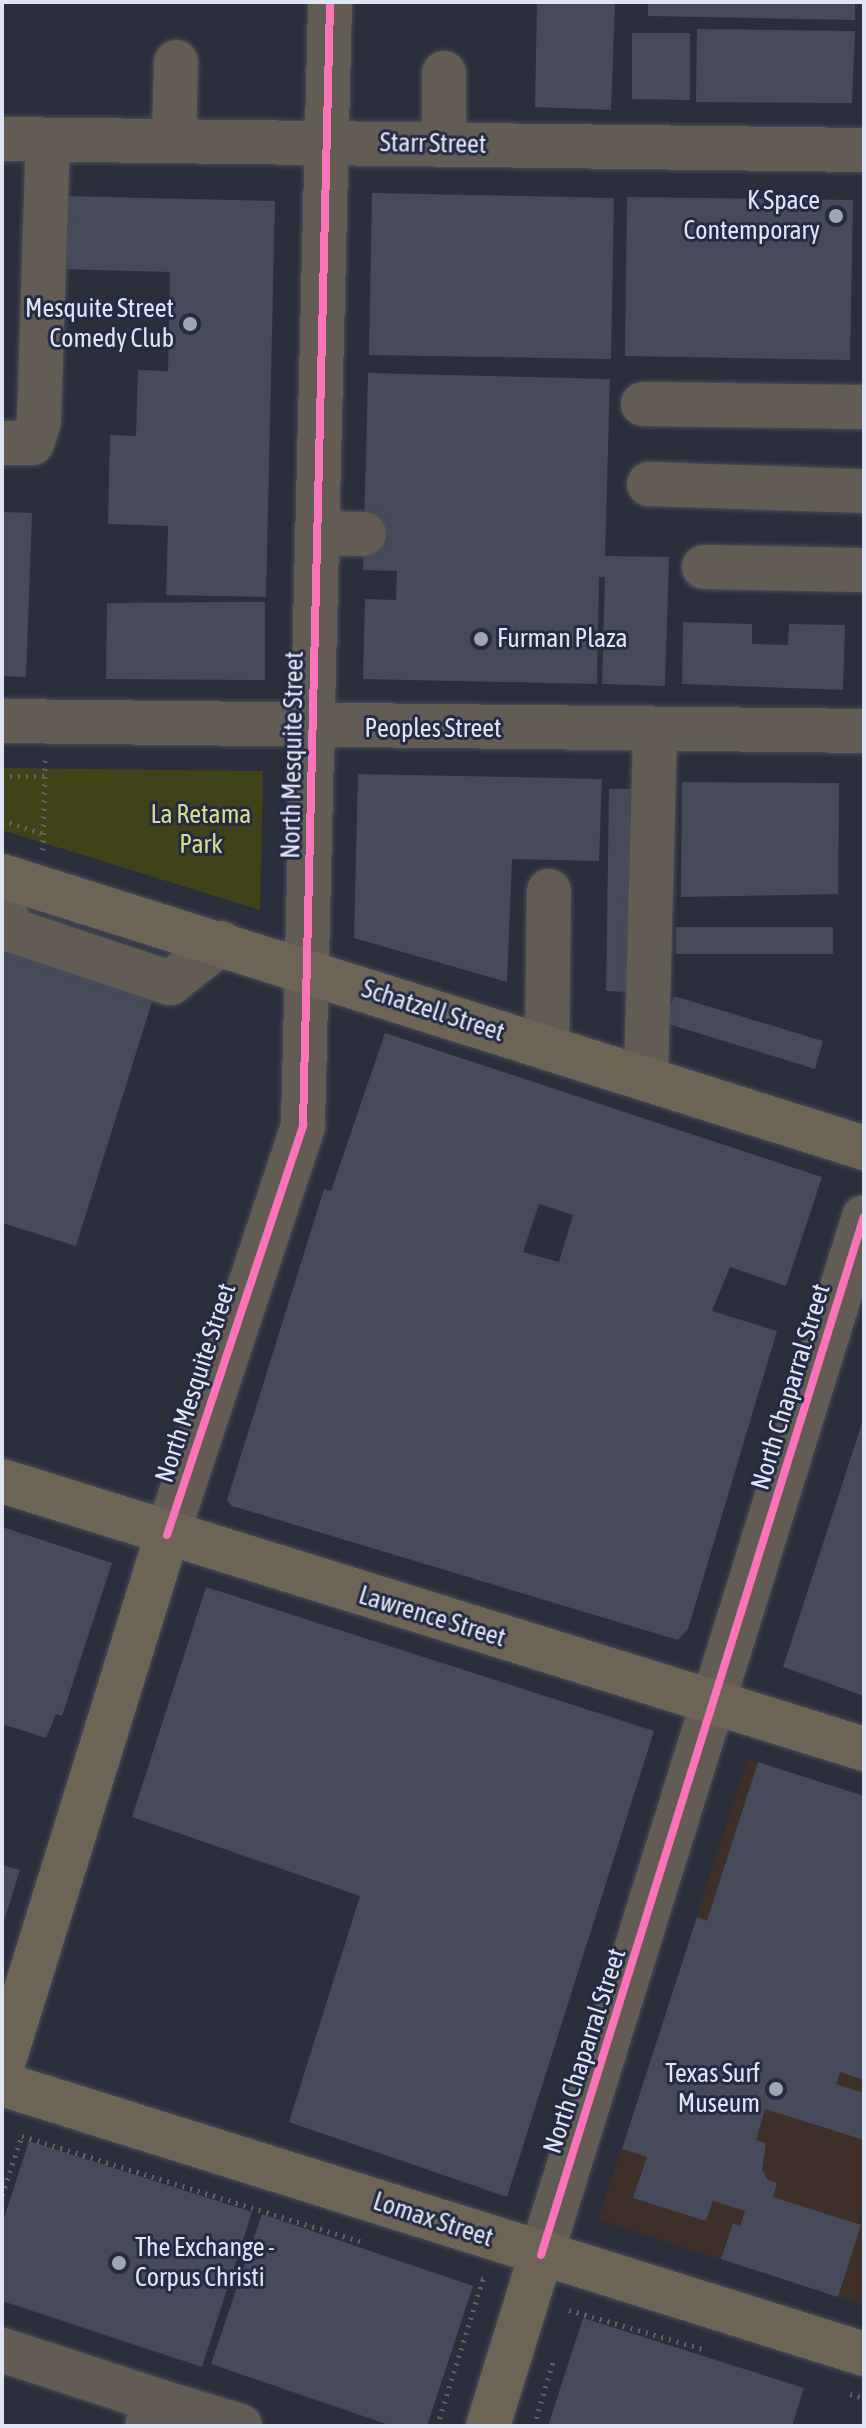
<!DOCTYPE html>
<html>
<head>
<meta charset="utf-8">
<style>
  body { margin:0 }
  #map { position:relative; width:866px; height:2428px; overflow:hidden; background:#2b2f3c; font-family:"Asap Condensed",sans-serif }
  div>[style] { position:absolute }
  .commercial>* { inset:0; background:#3e3029 }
  .green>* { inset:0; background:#404318 }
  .building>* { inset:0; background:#464a5a }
  .path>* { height:5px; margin-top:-2.5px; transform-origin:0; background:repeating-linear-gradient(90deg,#646161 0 2px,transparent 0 8px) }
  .roads { filter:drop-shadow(0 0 2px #494d58) drop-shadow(0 0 2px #494d58) }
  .minor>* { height:44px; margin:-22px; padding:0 22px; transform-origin:22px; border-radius:22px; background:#635c54 }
  .major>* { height:44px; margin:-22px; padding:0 22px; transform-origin:22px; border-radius:22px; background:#6e6456 }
  .cycleway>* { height:8px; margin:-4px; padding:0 4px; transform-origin:4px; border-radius:4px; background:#fb73b8 }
  .dots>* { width:22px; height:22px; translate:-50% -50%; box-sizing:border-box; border:4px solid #242b43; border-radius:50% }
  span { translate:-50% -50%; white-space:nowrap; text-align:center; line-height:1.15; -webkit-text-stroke:6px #242b43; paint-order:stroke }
  .street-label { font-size:26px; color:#dfe5f5 }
  .poi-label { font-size:26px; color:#dfe5f5 }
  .right { translate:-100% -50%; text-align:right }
  .left { translate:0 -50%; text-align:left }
  .park-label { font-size:26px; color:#d7df89 }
  .frame { position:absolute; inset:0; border:4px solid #dfe5f5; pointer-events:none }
</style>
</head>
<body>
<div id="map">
  <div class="commercial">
    <div style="clip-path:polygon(748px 1759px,864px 1796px,864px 2305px,598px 2220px)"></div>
  </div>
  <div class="green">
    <div style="clip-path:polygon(2px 768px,263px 771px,260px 910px,2px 830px)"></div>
  </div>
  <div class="building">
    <div style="clip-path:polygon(537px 2px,615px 2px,611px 110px,535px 107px)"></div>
    <div style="clip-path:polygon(648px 2px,855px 2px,855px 20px,648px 16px)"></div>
    <div style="clip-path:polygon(697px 29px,855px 31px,852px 103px,696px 102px)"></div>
    <div style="clip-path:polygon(632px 33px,690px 33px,690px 100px,632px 99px)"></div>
    <div style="clip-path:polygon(372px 193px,614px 198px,611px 359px,369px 355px)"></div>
    <div style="clip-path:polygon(62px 196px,275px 201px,266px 597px,166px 595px,168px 526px,108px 524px,110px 435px,136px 436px,138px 370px,168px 371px,170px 272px,60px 269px)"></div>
    <div style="clip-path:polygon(627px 197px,853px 200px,850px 360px,625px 356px)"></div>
    <div style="clip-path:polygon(368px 373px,610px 379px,605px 556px,669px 557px,665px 686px,602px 684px,605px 577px,599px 577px,597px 684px,363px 679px,365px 599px,396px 600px,397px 571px,363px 570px)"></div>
    <div style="clip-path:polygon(2px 512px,32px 513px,26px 677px,2px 676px)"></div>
    <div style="clip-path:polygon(238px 602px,265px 602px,265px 680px,106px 679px,107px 603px)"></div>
    <div style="clip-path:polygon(683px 622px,752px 624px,752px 644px,788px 645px,789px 624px,845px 625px,843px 690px,682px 684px)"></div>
    <div style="clip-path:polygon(358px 774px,602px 779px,599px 861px,512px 859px,507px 982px,354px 938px)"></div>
    <div style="clip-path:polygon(682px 782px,839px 783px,838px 894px,681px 897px)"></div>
    <div style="clip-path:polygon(609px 789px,631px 789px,628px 992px,606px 991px)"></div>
    <div style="clip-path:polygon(676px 927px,833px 927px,833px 954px,676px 954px)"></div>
    <div style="clip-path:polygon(2px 935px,156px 989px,76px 1246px,2px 1223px)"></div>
    <div style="clip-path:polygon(674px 996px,823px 1041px,815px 1069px,665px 1023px)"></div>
    <div style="clip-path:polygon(evenodd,385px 1033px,822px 1177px,786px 1286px,730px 1267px,712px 1311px,777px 1331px,688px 1629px,678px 1640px,232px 1506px,227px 1500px,324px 1189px,331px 1191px,385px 1033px,539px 1204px,573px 1215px,559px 1262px,523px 1252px,539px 1204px)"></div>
    <div style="clip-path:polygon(863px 1420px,864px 1420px,864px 1696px,783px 1667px)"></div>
    <div style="clip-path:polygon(2px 1527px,112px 1563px,62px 1716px,56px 1714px,46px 1738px,2px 1724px)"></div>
    <div style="clip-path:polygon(206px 1587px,654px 1731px,507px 2197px,289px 2122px,360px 1896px,132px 1817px)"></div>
    <div style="clip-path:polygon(758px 1762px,864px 1796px,864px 2080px,840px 2072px,836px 2084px,864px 2093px,864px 2140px,765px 2109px,756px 2140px,766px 2143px,762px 2170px,768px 2180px,777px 2183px,773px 2197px,861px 2225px,838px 2297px,721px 2259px,733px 2223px,740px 2226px,745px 2211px,713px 2201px,706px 2221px,633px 2198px,647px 2157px,622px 2149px,697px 1917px,707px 1921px)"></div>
    <div style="clip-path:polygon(2px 1865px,20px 1870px,3px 1924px,2px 1924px)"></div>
    <div style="clip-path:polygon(29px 2141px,252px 2212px,202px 2367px,2px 2301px,2px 2224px)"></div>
    <div style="clip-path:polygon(262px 2214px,473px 2286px,427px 2426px,392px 2426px,211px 2364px)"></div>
    <div style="clip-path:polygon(583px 2318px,804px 2388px,792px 2426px,548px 2426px)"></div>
  </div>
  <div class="path">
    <div style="left:2px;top:776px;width:42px"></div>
    <div style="left:2px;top:820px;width:44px;rotate:18.4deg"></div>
    <div style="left:43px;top:850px;width:90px;rotate:-88.7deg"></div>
    <div style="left:2px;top:2195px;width:62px;rotate:-71.3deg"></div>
    <div style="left:22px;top:2136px;width:356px;rotate:17.3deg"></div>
    <div style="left:569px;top:2310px;width:140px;rotate:16.2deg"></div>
    <div style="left:850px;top:2394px;width:15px;rotate:16deg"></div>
    <div style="left:437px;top:2426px;width:154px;rotate:-72.6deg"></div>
    <div style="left:483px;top:2279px;width:4px;rotate:-166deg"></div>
    <div style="left:534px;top:2426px;width:71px;rotate:-73.6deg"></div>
  </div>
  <div class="roads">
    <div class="minor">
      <div style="left:444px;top:73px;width:72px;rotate:90deg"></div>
      <div style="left:2px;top:139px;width:862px;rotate:0.73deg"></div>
      <div style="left:174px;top:141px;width:79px;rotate:-88.5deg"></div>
      <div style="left:643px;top:404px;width:221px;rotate:0.8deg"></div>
      <div style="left:2px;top:443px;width:30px"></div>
      <div style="left:32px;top:443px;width:23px;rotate:-72deg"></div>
      <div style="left:39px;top:421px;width:281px;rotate:-88.2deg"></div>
      <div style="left:649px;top:484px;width:215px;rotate:1.9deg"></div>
      <div style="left:318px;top:533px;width:46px;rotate:1.2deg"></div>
      <div style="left:704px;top:567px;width:160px;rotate:1.1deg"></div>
      <div style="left:2px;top:721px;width:862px;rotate:0.66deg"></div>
      <div style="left:2px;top:902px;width:29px;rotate:72deg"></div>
      <div style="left:11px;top:930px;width:168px;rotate:18.4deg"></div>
      <div style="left:170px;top:983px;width:65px;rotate:-38.1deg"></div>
      <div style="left:547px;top:1047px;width:156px;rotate:-89.3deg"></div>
      <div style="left:646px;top:1078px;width:348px;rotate:-88.5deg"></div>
      <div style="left:167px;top:1535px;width:432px;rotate:-71.6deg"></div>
      <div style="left:303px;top:1125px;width:1123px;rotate:-88.62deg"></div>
      <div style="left:541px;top:2255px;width:1087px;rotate:-72.72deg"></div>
      <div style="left:2px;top:2350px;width:161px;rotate:18.1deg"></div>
      <div style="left:155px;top:2400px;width:27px;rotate:107deg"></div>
      <div style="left:155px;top:2400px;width:89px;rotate:17deg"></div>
    </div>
    <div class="major">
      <div style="left:2px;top:876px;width:904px;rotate:17.51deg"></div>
      <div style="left:2px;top:1481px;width:903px;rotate:17.27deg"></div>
      <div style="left:2px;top:2067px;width:557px;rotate:-72.77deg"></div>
      <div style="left:2px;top:2084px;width:903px;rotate:17.39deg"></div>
      <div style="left:488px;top:2426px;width:179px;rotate:-72.8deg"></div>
    </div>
  </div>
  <div class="cycleway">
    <div style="left:167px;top:1535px;width:432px;rotate:-71.6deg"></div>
    <div style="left:303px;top:1125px;width:1123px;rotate:-88.62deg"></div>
    <div style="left:541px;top:2255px;width:1087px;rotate:-72.72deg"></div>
  </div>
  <div class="dots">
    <div style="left:836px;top:216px;background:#a0a5b4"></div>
    <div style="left:190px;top:324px;background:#a0a5b4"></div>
    <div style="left:481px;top:639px;background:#a0a5b4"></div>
    <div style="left:776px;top:2089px;background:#a0a5b4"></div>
    <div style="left:119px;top:2263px;background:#a0a5b4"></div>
  </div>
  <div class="street-label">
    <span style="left:433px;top:144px;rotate:1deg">Starr Street</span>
    <span style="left:433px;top:729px">Peoples Street</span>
    <span style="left:293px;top:755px;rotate:-89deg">North Mesquite Street</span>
    <span style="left:433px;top:1011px;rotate:18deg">Schatzell Street</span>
    <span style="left:196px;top:1383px;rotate:-72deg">North Mesquite Street</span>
    <span style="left:791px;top:1387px;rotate:-73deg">North Chaparral Street</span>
    <span style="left:432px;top:1617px;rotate:17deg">Lawrence Street</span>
    <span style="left:585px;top:2051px;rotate:-72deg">North Chaparral Street</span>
    <span style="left:433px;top:2220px;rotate:18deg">Lomax Street</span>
  </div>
  <div class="poi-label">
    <span class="right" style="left:820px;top:216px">K Space<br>Contemporary</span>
    <span class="right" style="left:174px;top:324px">Mesquite Street<br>Comedy Club</span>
    <span class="left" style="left:497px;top:639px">Furman Plaza</span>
    <span class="right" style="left:760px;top:2089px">Texas Surf<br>Museum</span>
    <span class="left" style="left:135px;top:2263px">The Exchange -<br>Corpus Christi</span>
  </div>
  <div class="park-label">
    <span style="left:201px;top:830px">La Retama<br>Park</span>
  </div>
  <div class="frame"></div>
</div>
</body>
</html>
